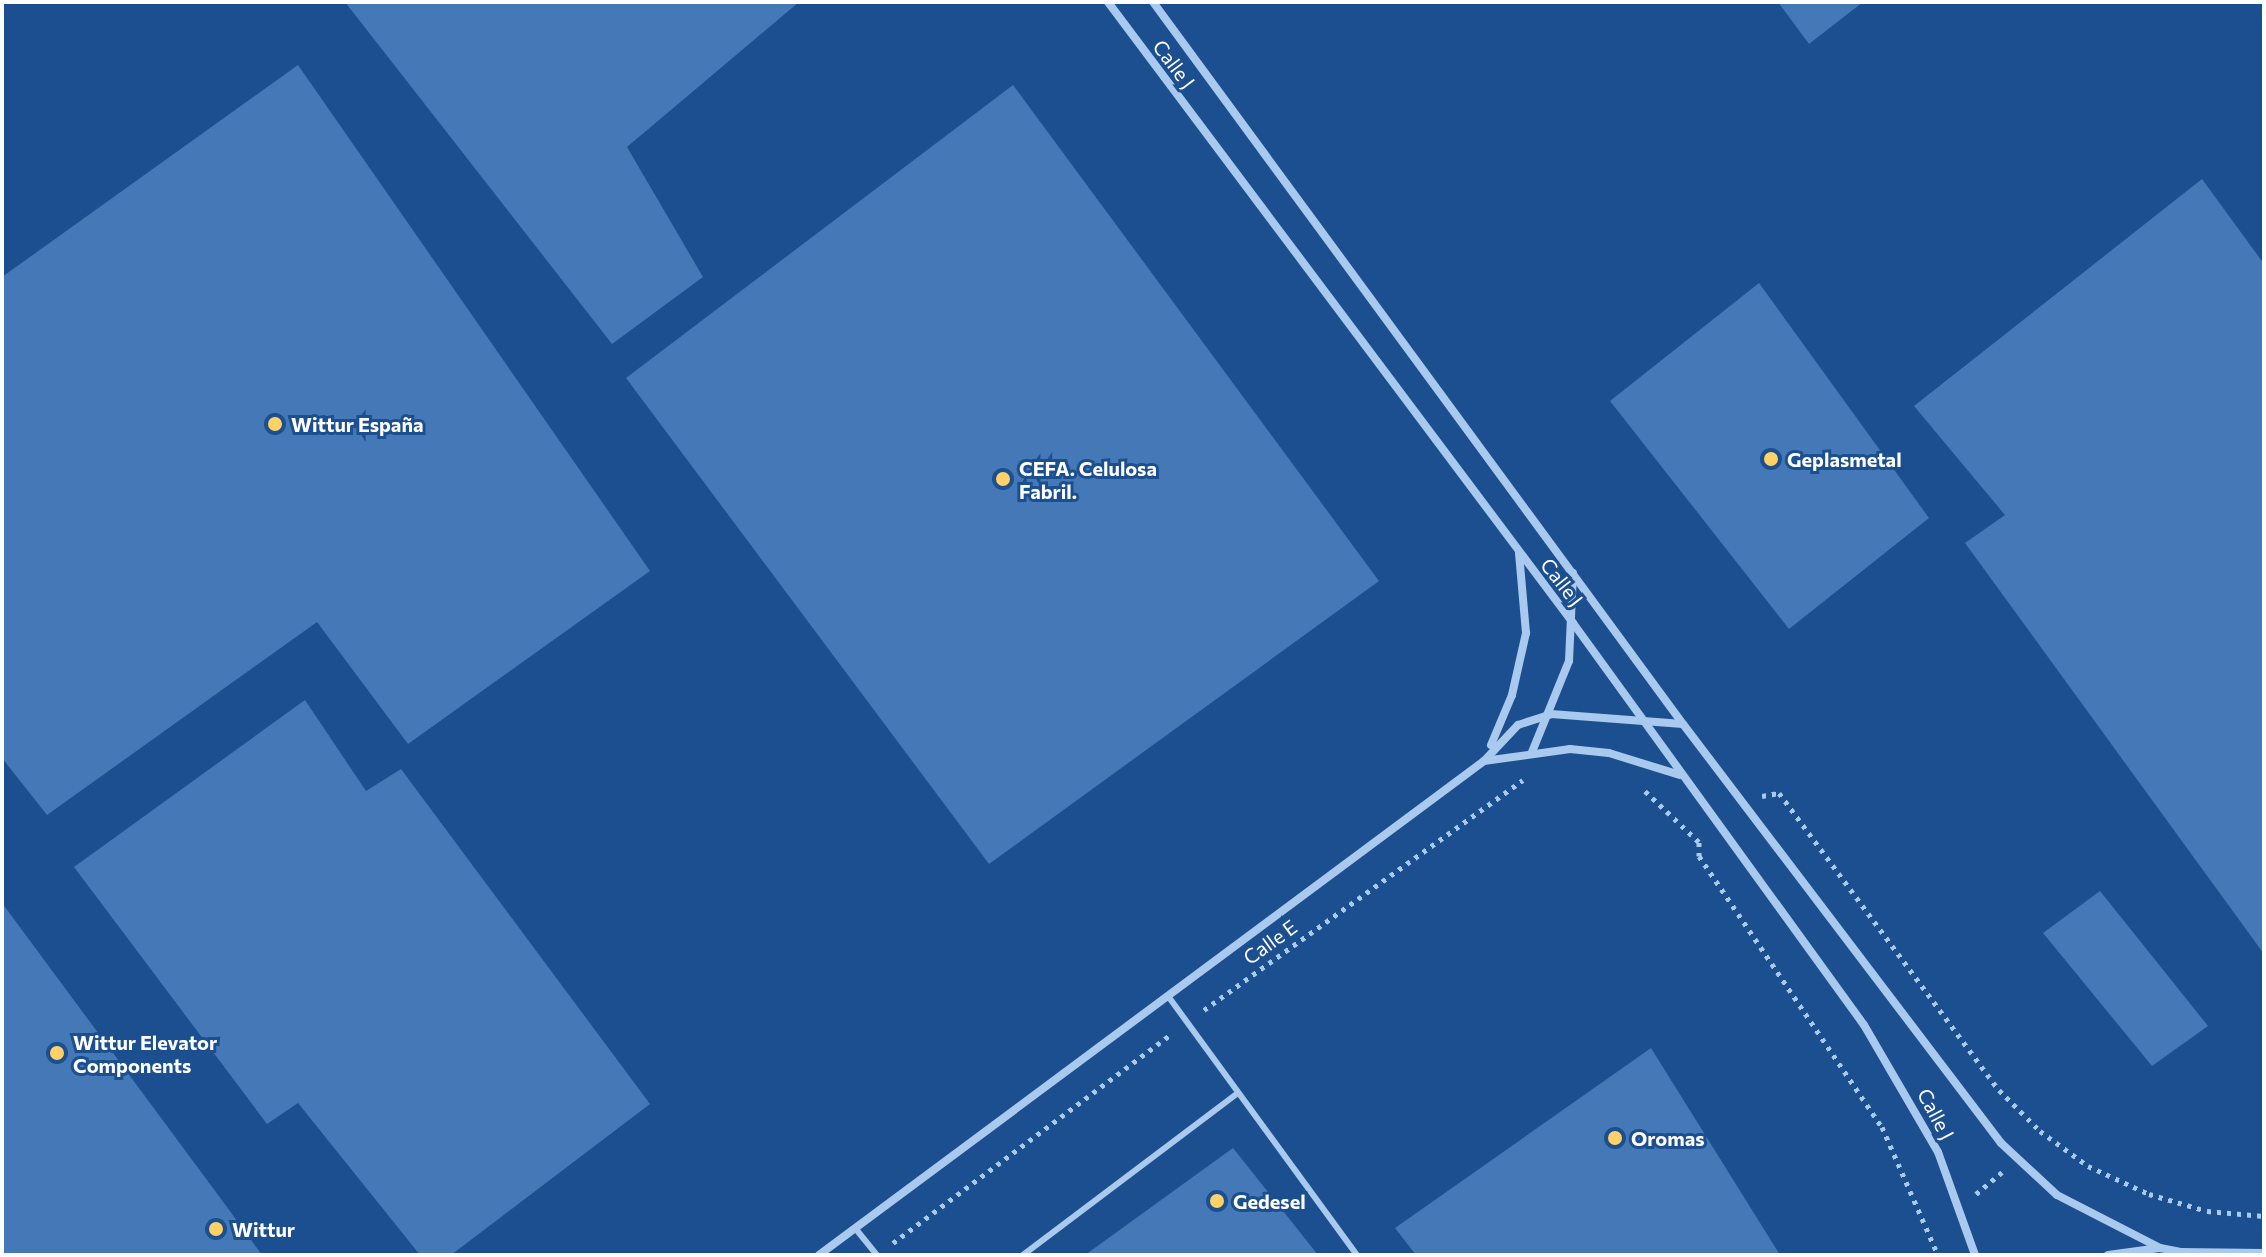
<!DOCTYPE html>
<html>
<head>
<meta charset="utf-8">
<style>
  body { margin:0 }
  #map { position:relative; width:2266px; height:1257px; overflow:hidden; background:#1b4f8f; font-family:Commissioner,sans-serif }
  div>[style] { position:absolute }
  .building>* { inset:0; background:#4478b7 }
  .path>* { height:5px; margin-top:-2.5px; transform-origin:0; background:repeating-linear-gradient(90deg,#a9c9ee 0 4px,transparent 0 10px) }
  .lane>* { height:6px; margin:-3px; padding:0 3px; transform-origin:3px; border-radius:3px; background:#a9c9ee }
  .street>* { height:8px; margin:-4px; padding:0 4px; transform-origin:4px; border-radius:4px; background:#a9c9ee }
  .dots>* { width:22px; height:22px; translate:-50% -50%; box-sizing:border-box; border:4px solid #1b4f8f; border-radius:50% }
  span { translate:-50% -50%; white-space:nowrap; text-align:center; line-height:1.15; -webkit-text-stroke:6px #1b4f8f; paint-order:stroke }
  .street-label { font-size:20px; color:#fff }
  .poi-label { font-size:20px; color:#fff; font-weight:700 }
  .left { translate:0 -50%; text-align:left }
  .frame { position:absolute; inset:0; border:4px solid #fff; pointer-events:none }
</style>
</head>
<body>
<div id="map">
  <div class="building">
    <div style="clip-path:polygon(345px 2px,799px 2px,627px 147px,703px 277px,612px 344px)"></div>
    <div style="clip-path:polygon(1778px 2px,1863px 2px,1809px 44px)"></div>
    <div style="clip-path:polygon(298px 65px,650px 571px,408px 744px,317px 622px,47px 815px,2px 758px,2px 277px)"></div>
    <div style="clip-path:polygon(1013px 85px,1379px 581px,989px 864px,626px 378px)"></div>
    <div style="clip-path:polygon(2202px 179px,2264px 264px,2264px 954px,1965px 543px,2005px 515px,1914px 406px)"></div>
    <div style="clip-path:polygon(1759px 283px,1929px 518px,1789px 629px,1610px 401px)"></div>
    <div style="clip-path:polygon(305px 700px,366px 791px,401px 769px,650px 1104px,451px 1255px,420px 1255px,298px 1103px,267px 1124px,74px 867px)"></div>
    <div style="clip-path:polygon(2100px 891px,2208px 1026px,2152px 1066px,2043px 933px)"></div>
    <div style="clip-path:polygon(2px 903px,224px 1203px,262px 1255px,2px 1255px)"></div>
    <div style="clip-path:polygon(1651px 1048px,1780px 1255px,1416px 1255px,1395px 1228px)"></div>
    <div style="clip-path:polygon(1233px 1148px,1318px 1255px,1085px 1255px)"></div>
  </div>
  <div class="path">
    <div style="left:1645px;top:791px;width:74px;rotate:43.4deg"></div>
    <div style="left:1762px;top:796px;width:17px;rotate:-10deg"></div>
    <div style="left:1779px;top:793px;width:370px;rotate:53.5deg"></div>
    <div style="left:1999px;top:1090px;width:58px;rotate:45deg"></div>
    <div style="left:2040px;top:1131px;width:59px;rotate:36.1deg"></div>
    <div style="left:2088px;top:1166px;width:67px;rotate:24.7deg"></div>
    <div style="left:2149px;top:1194px;width:60px;rotate:16.3deg"></div>
    <div style="left:2207px;top:1211px;width:57px;rotate:5deg"></div>
    <div style="left:1699px;top:842px;width:14px;rotate:90deg"></div>
    <div style="left:1699px;top:856px;width:327px;rotate:56deg"></div>
    <div style="left:1882px;top:1127px;width:140px;rotate:66.4deg"></div>
    <div style="left:1204px;top:1010px;width:393px;rotate:-35.8deg"></div>
    <div style="left:1976px;top:1194px;width:34px;rotate:-40deg"></div>
    <div style="left:893px;top:1243px;width:346px;rotate:-36.9deg"></div>
  </div>
  <div class="lane">
    <div style="left:1168px;top:996px;width:321px;rotate:53.9deg"></div>
    <div style="left:855px;top:1228px;width:35px;rotate:51deg"></div>
    <div style="left:1023px;top:1255px;width:268px;rotate:-37deg"></div>
  </div>
  <div class="street">
    <div style="left:1108px;top:2px;width:776px;rotate:53.17deg"></div>
    <div style="left:1573px;top:623px;width:496px;rotate:54.1deg"></div>
    <div style="left:1864px;top:1025px;width:147px;rotate:59.8deg"></div>
    <div style="left:1938px;top:1152px;width:109px;rotate:70.2deg"></div>
    <div style="left:1153px;top:2px;width:896px;rotate:53.72deg"></div>
    <div style="left:1683px;top:724px;width:526px;rotate:52.8deg"></div>
    <div style="left:2001px;top:1143px;width:76px;rotate:42.9deg"></div>
    <div style="left:2057px;top:1195px;width:116px;rotate:27.2deg"></div>
    <div style="left:1491px;top:745px;width:54px;rotate:-67.2deg"></div>
    <div style="left:1512px;top:695px;width:64px;rotate:-77.3deg"></div>
    <div style="left:1526px;top:633px;width:80px;rotate:-95deg"></div>
    <div style="left:1532px;top:752px;width:98px;rotate:-67.9deg"></div>
    <div style="left:1569px;top:661px;width:88px;rotate:-87.4deg"></div>
    <div style="left:1485px;top:760px;width:48px;rotate:-46.7deg"></div>
    <div style="left:1518px;top:725px;width:35px;rotate:-18deg"></div>
    <div style="left:1551px;top:714px;width:132px;rotate:4.3deg"></div>
    <div style="left:2180px;top:1252px;width:84px;rotate:0.7deg"></div>
    <div style="left:819px;top:1255px;width:828px;rotate:-36.61deg"></div>
    <div style="left:1484px;top:761px;width:87px;rotate:-7.9deg"></div>
    <div style="left:1570px;top:749px;width:39px;rotate:6deg"></div>
    <div style="left:1609px;top:753px;width:74px;rotate:17.2deg"></div>
    <div style="left:2108px;top:1255px;width:52px;rotate:-7.7deg"></div>
    <div style="left:2160px;top:1248px;width:25px;rotate:11deg"></div>
  </div>
  <div class="dots">
    <div style="left:275px;top:424px;background:#ffd166"></div>
    <div style="left:1771px;top:459px;background:#ffd166"></div>
    <div style="left:1003px;top:479px;background:#ffd166"></div>
    <div style="left:57px;top:1053px;background:#ffd166"></div>
    <div style="left:1615px;top:1138px;background:#ffd166"></div>
    <div style="left:1217px;top:1201px;background:#ffd166"></div>
    <div style="left:216px;top:1229px;background:#ffd166"></div>
  </div>
  <div class="street-label">
    <span style="left:1174px;top:64px;rotate:53deg">Calle J</span>
    <span style="left:1562px;top:582px;rotate:52deg">Calle J</span>
    <span style="left:1270px;top:942px;rotate:-36deg">Calle E</span>
    <span style="left:1936px;top:1114px;rotate:62deg">Calle J</span>
  </div>
  <div class="poi-label">
    <span class="left" style="left:291px;top:424px">Wittur España</span>
    <span class="left" style="left:1787px;top:459px">Geplasmetal</span>
    <span class="left" style="left:1019px;top:480px">CEFA. Celulosa<br>Fabril.</span>
    <span class="left" style="left:73px;top:1054px">Wittur Elevator<br>Components</span>
    <span class="left" style="left:1631px;top:1138px">Oromas</span>
    <span class="left" style="left:1233px;top:1201px">Gedesel</span>
    <span class="left" style="left:232px;top:1229px">Wittur</span>
  </div>
  <div class="frame"></div>
</div>
</body>
</html>
